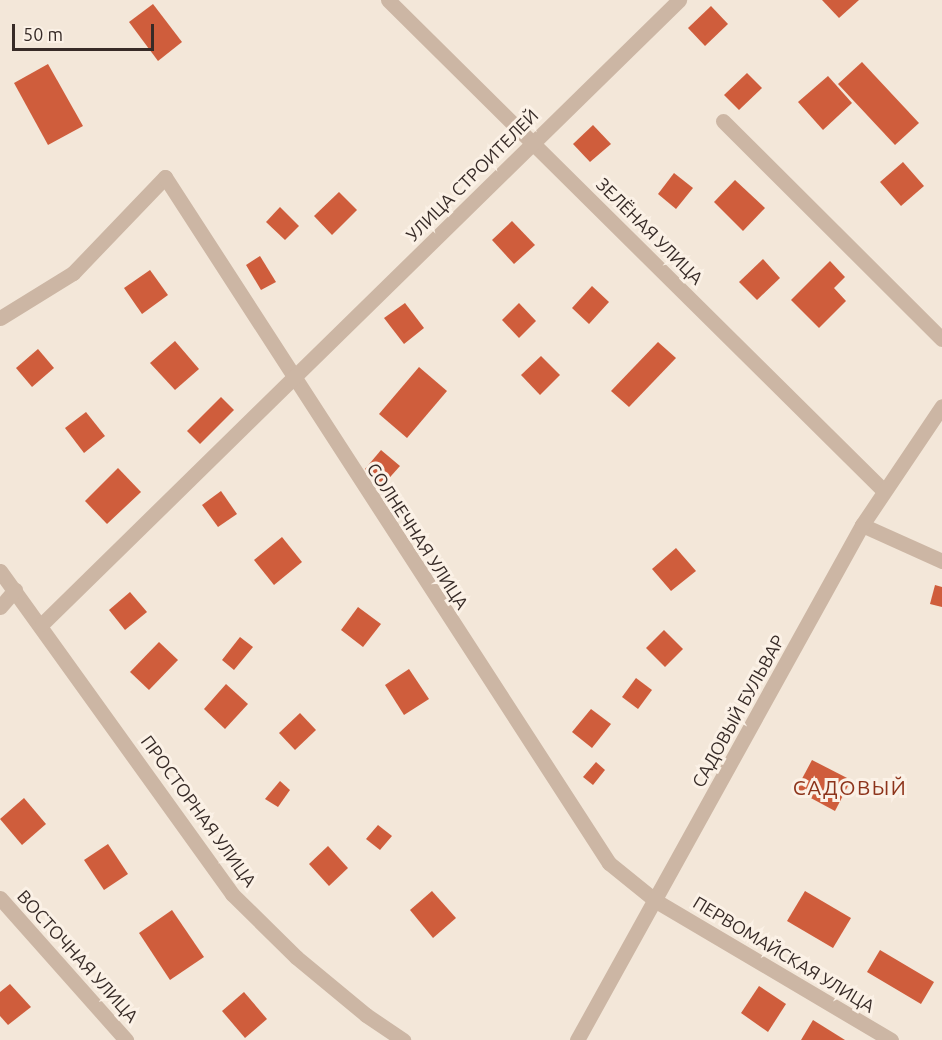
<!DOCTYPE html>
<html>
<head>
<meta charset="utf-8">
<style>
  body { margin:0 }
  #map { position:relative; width:942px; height:1040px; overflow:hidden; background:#f3e7d9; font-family:Ubuntu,sans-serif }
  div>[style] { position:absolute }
  .building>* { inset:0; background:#cf5d3c }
  .minor>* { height:15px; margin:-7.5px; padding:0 7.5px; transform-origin:7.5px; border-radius:7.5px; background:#ccb6a4 }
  span { translate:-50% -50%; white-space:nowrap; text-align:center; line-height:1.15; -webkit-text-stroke:6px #fbf1e6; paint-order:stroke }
  .street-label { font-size:18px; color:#372b27 }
  .quarter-label { font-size:21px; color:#8c331a; letter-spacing:1.5px }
  .scale { position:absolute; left:12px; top:24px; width:142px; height:27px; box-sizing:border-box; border:3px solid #372b27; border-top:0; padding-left:8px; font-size:18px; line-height:21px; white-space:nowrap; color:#372b27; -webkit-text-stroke:4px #fbf1e6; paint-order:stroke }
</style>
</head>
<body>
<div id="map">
  <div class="building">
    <div style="clip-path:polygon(822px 0,859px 0,839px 18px)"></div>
    <div style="clip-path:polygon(153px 4px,182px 42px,158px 61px,129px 22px)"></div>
    <div style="clip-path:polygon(711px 6px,728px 24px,705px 46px,688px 28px)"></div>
    <div style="clip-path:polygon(862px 62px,919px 123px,895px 145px,838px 84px)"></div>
    <div style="clip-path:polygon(48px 64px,83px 126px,48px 145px,14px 83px)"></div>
    <div style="clip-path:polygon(747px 73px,762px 88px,739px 110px,724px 95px)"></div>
    <div style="clip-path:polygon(828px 76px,852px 103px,823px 130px,798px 102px)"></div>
    <div style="clip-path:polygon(593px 125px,611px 144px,590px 162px,573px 144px)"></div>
    <div style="clip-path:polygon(903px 162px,924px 186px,901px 206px,880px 182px)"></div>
    <div style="clip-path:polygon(674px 173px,693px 188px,676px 209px,658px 194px)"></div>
    <div style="clip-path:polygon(735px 180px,765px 208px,743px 231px,714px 202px)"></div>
    <div style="clip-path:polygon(339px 192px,357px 210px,332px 235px,314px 216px)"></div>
    <div style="clip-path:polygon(280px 207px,299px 226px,285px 240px,266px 222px)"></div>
    <div style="clip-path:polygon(512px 221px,535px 245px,514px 264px,492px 240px)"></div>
    <div style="clip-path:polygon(260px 256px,276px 282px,261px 290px,246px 265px)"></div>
    <div style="clip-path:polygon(763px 259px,780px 278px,757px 300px,739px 282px)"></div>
    <div style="clip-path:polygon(830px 261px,845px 277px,834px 288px,846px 301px,819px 328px,791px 300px)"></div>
    <div style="clip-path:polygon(150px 270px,168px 295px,142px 314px,124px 288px)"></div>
    <div style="clip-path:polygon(592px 286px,609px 302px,589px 324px,572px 308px)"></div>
    <div style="clip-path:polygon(405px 303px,424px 328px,404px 344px,384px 318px)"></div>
    <div style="clip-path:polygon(519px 303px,536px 321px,519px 338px,502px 320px)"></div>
    <div style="clip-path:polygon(175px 341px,199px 369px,175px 390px,150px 363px)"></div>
    <div style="clip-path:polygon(658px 342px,676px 358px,629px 407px,611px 391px)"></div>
    <div style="clip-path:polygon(38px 349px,54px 368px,32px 387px,16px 368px)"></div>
    <div style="clip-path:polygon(541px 356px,560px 375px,540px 395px,521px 375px)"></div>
    <div style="clip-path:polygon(419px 367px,447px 391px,407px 438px,379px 414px)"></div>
    <div style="clip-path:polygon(221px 397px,234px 410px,200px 444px,187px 431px)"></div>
    <div style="clip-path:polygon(86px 412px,105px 436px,84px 453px,65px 428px)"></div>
    <div style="clip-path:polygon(381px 450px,400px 466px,383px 485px,365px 469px)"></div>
    <div style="clip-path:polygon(118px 468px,141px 492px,107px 524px,85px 501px)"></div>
    <div style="clip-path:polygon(221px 491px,237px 514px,218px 527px,202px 505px)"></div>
    <div style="clip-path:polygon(282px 537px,302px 562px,274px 585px,254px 560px)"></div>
    <div style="clip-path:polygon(676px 548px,696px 571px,671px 591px,652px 569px)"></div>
    <div style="clip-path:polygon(935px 585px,942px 587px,942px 607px,930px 604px)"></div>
    <div style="clip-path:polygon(130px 592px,147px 612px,125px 630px,109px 610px)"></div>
    <div style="clip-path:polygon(358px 607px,381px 624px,363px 647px,341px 630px)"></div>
    <div style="clip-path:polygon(664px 630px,683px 649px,665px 667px,646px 648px)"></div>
    <div style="clip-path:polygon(240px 637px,253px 647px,234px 670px,222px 660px)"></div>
    <div style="clip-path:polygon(159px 642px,178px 660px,149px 690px,130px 672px)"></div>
    <div style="clip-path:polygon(409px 669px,429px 699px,404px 715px,385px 685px)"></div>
    <div style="clip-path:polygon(636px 678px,652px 690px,638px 709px,622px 697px)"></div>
    <div style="clip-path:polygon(226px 684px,248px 704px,225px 729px,204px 709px)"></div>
    <div style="clip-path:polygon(591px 709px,611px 724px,592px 748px,572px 732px)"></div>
    <div style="clip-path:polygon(300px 713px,316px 730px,295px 750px,279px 733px)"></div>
    <div style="clip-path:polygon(812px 760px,851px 780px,835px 811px,796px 790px)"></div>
    <div style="clip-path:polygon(596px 762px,605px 770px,593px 785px,583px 777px)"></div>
    <div style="clip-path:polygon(280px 781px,290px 790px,278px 807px,265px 799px)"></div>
    <div style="clip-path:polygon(24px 798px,46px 824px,22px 845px,0 819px)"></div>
    <div style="clip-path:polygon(378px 825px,392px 836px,380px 850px,366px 839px)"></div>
    <div style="clip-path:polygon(108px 844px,128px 874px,104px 890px,84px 860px)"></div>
    <div style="clip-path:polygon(328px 846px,348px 868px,329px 886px,309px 864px)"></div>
    <div style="clip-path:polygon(432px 891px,456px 918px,433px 938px,410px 910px)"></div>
    <div style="clip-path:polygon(805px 891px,851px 918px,833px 948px,787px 921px)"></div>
    <div style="clip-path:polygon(172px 910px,204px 957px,170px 980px,139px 933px)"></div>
    <div style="clip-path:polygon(880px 950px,934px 982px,921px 1004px,867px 972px)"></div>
    <div style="clip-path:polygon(10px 984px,31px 1007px,8px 1025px,0 1016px,0 992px)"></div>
    <div style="clip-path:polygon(759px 986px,786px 1004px,768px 1032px,741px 1013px)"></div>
    <div style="clip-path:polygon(244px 992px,267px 1019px,245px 1038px,222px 1011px)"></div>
    <div style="clip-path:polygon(813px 1020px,845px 1040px,801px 1040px)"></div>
  </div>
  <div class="minor">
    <div style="left:388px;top:0;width:697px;rotate:44.71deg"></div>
    <div style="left:723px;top:121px;width:309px;rotate:44.9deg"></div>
    <div style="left:0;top:318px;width:86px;rotate:-31.7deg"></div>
    <div style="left:73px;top:273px;width:133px;rotate:-46.2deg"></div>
    <div style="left:165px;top:177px;width:817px;rotate:57.09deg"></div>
    <div style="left:609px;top:863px;width:60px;rotate:39deg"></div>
    <div style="left:656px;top:901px;width:273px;rotate:30.6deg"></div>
    <div style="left:862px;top:525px;width:88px;rotate:24.2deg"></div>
    <div style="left:0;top:571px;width:398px;rotate:54.3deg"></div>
    <div style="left:232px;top:894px;width:90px;rotate:44.5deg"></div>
    <div style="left:296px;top:957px;width:91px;rotate:39.6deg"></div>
    <div style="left:366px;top:1015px;width:45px;rotate:34deg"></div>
    <div style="left:0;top:607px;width:23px;rotate:-49deg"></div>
    <div style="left:42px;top:624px;width:892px;rotate:-44.41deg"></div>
    <div style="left:0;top:898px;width:190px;rotate:48.4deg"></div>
    <div style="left:577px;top:1040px;width:589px;rotate:-61.04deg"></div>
    <div style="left:862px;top:525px;width:143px;rotate:-56.1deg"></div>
  </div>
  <div class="street-label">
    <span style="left:472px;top:175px;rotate:-45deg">УЛИЦА СТРОИТЕЛЕЙ</span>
    <span style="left:650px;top:231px;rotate:45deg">ЗЕЛЁНАЯ УЛИЦА</span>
    <span style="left:418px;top:536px;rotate:57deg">СОЛНЕЧНАЯ УЛИЦА</span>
    <span style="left:738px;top:711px;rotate:-61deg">САДОВЫЙ БУЛЬВАР</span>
    <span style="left:199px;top:811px;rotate:54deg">ПРОСТОРНАЯ УЛИЦА</span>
    <span style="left:784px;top:954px;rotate:31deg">ПЕРВОМАЙСКАЯ УЛИЦА</span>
    <span style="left:78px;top:956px;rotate:48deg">ВОСТОЧНАЯ УЛИЦА</span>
  </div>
  <div class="quarter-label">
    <span style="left:850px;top:787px">САДОВЫЙ</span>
  </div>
  <div class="scale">50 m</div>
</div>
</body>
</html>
